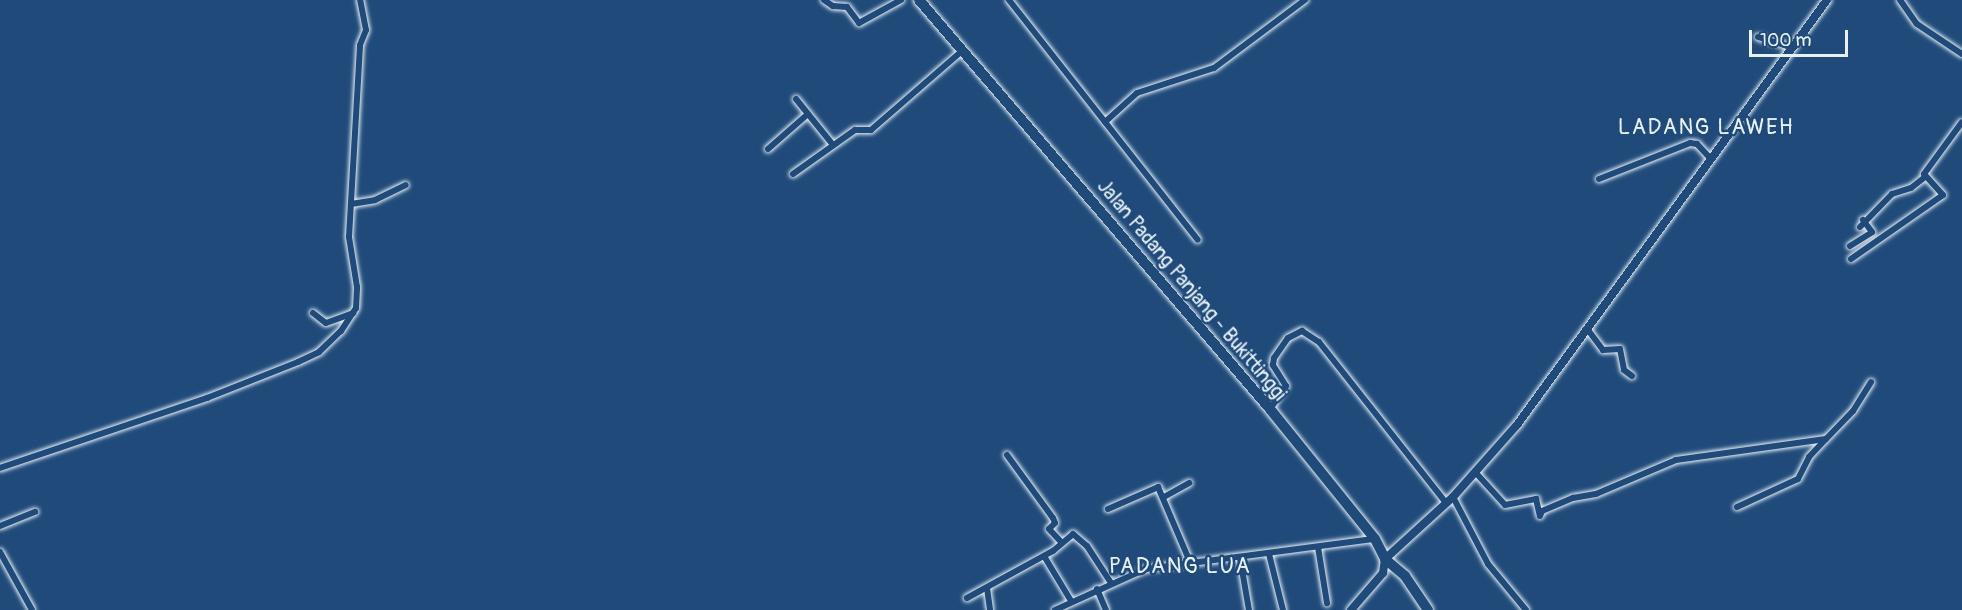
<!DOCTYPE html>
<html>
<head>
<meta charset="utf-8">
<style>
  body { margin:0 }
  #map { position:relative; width:1962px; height:610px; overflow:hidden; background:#1f4a7a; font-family:Pangolin,sans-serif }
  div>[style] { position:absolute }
  .roads { filter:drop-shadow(0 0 2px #e8f1f8) drop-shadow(0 0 2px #e8f1f8) }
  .street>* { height:6px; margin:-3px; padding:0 3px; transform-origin:3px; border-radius:3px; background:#1f4a7a }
  .secondary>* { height:8px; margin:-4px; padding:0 4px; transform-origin:4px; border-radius:4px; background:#1f4a7a }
  .highway>* { height:10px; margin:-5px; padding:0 5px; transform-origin:5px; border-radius:5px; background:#1f4a7a }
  span { translate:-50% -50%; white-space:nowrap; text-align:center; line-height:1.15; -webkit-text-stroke:5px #1f4a7a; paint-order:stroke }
  .street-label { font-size:20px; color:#e8f1f8 }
  .quarter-label { font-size:22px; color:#e8f1f8; letter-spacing:1.5px }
  .scale { position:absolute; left:1749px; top:30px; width:99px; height:27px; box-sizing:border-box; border:3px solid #e8f1f8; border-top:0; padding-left:8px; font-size:18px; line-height:21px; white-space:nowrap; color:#e8f1f8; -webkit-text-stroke:4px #1f4a7a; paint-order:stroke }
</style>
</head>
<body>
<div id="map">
  <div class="roads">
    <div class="street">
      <div style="left:824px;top:0;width:11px;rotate:34deg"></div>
      <div style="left:833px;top:6px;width:14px;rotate:4deg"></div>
      <div style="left:847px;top:7px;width:20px;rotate:53deg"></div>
      <div style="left:859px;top:23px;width:48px;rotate:-28.7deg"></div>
      <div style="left:1009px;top:0;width:305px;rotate:51.8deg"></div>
      <div style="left:1900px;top:0;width:29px;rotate:55deg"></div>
      <div style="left:1917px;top:24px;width:54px;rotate:33.7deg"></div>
      <div style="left:1758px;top:37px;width:34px;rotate:17deg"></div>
      <div style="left:796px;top:99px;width:59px;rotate:51.2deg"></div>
      <div style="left:1105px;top:122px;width:43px;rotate:-42.2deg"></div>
      <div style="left:1137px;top:93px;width:81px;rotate:-18deg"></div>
      <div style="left:1214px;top:68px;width:114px;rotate:-36.8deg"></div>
      <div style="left:768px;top:149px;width:53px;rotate:-41.2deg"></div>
      <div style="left:793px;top:174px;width:76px;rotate:-35.4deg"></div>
      <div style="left:855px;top:130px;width:16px"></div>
      <div style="left:871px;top:130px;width:122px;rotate:-41deg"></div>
      <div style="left:1599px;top:179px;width:98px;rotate:-21.6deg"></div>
      <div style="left:1690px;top:143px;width:7px;rotate:8deg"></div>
      <div style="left:1697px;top:144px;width:21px;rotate:47deg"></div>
      <div style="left:351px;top:204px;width:24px;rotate:-9deg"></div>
      <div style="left:375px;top:200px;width:34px;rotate:-26deg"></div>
      <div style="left:1860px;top:227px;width:46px;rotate:-45.9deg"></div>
      <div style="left:1892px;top:194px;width:20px;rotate:-18deg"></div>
      <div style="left:1911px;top:188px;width:18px;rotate:-38deg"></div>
      <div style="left:1850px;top:246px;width:26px;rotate:-32deg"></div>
      <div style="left:1872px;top:232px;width:15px;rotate:-127deg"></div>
      <div style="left:1851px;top:259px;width:112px;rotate:-34.8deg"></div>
      <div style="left:1943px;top:195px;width:28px;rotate:-132deg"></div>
      <div style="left:1924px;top:174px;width:64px;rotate:-53.8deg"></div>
      <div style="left:313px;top:313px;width:16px;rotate:38deg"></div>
      <div style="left:326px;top:323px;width:29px;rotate:-20deg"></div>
      <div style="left:1588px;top:330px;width:25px;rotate:53deg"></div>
      <div style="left:1603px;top:350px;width:17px;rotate:-3deg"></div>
      <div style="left:1620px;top:349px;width:21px;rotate:79deg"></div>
      <div style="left:1624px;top:370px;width:10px;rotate:37deg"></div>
      <div style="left:1270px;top:409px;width:28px;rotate:-55deg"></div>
      <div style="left:1286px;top:386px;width:25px;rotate:-122deg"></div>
      <div style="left:1273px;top:365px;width:7px;rotate:-82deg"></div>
      <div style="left:1274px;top:358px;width:24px;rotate:-55deg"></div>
      <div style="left:1288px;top:338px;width:16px;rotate:-27deg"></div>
      <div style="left:1302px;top:331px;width:20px;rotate:33deg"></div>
      <div style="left:1319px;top:342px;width:205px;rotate:51.7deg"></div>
      <div style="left:1007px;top:455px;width:78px;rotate:53.9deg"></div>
      <div style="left:1053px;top:518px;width:5px;rotate:68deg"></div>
      <div style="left:1055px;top:523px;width:8px;rotate:135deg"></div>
      <div style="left:1049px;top:529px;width:18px;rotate:47deg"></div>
      <div style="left:0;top:468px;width:219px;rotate:-18.7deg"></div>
      <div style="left:207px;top:398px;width:98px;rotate:-21.6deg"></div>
      <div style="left:298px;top:362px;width:23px;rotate:-25deg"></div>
      <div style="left:319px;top:352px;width:30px;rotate:-44deg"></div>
      <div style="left:341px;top:331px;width:27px;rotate:-57deg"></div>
      <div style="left:356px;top:308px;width:21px;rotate:-87deg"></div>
      <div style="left:357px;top:287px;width:51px;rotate:-99.1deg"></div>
      <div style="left:349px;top:237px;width:192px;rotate:-86.7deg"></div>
      <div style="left:360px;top:45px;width:16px;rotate:-68deg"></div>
      <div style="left:366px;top:30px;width:31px;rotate:-101deg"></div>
      <div style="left:1476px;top:473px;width:43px;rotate:47.8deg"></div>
      <div style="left:1505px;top:505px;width:32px;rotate:-11deg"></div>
      <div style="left:1536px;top:499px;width:17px;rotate:77deg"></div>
      <div style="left:1540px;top:516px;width:5px;rotate:-68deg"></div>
      <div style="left:1542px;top:511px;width:34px;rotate:-23deg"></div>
      <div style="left:1573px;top:498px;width:23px;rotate:-10deg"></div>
      <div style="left:1596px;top:494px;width:87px;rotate:-23deg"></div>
      <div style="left:1676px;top:460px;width:151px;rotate:-8deg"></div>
      <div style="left:1826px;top:439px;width:39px;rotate:-46deg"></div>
      <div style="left:1853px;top:411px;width:34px;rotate:-58deg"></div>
      <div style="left:1164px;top:497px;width:29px;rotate:-29deg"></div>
      <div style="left:1453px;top:497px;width:76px;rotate:62.4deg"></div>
      <div style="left:1488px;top:564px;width:60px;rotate:50.4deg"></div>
      <div style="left:1737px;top:507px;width:67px;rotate:-24.7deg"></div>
      <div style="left:1798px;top:479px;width:25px;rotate:-63deg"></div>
      <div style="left:1809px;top:457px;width:25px;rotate:-47deg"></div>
      <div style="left:1108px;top:509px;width:55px;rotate:-23.7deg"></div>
      <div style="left:1158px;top:487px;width:82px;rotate:66.9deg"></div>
      <div style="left:0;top:526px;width:38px;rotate:-22deg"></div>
      <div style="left:1318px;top:547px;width:57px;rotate:80.9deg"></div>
      <div style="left:0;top:552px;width:66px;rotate:61.1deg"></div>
      <div style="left:1269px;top:554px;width:58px;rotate:76deg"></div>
      <div style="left:1044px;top:556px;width:52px;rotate:59deg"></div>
      <div style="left:1240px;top:558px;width:53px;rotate:80.2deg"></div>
      <div style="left:987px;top:588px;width:22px;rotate:82deg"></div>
      <div style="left:1097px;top:589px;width:23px;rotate:67deg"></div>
      <div style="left:967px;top:598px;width:98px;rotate:-28.7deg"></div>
      <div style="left:1053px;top:551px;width:26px;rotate:-40deg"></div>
      <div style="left:1073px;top:534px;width:18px;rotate:41deg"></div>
      <div style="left:1087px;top:546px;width:44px;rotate:57deg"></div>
      <div style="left:1055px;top:610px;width:100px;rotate:-24.3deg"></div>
      <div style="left:1146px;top:569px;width:231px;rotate:-7.5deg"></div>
    </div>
    <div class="secondary">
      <div style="left:1351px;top:610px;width:49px;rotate:-49.1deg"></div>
      <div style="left:1383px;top:573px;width:14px;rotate:-82deg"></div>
      <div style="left:1385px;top:559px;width:92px;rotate:-42.4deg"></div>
      <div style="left:1453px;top:497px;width:96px;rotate:-48.4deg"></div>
      <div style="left:1517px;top:425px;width:526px;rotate:-53.89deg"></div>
    </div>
    <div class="highway">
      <div style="left:919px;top:0;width:539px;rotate:49.36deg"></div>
      <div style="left:1270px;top:409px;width:167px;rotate:51.1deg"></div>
      <div style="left:1375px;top:539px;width:22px;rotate:63deg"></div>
      <div style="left:1385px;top:559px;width:26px;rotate:40deg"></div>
      <div style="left:1405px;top:576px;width:41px;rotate:55.9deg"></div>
    </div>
  </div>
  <div class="street-label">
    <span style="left:1192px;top:290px;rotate:50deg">Jalan Padang Panjang - Bukittinggi</span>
  </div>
  <div class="quarter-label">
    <span style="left:1706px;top:128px">LADANG LAWEH</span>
    <span style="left:1180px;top:567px">PADANG LUA</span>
  </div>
  <div class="scale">100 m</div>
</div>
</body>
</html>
